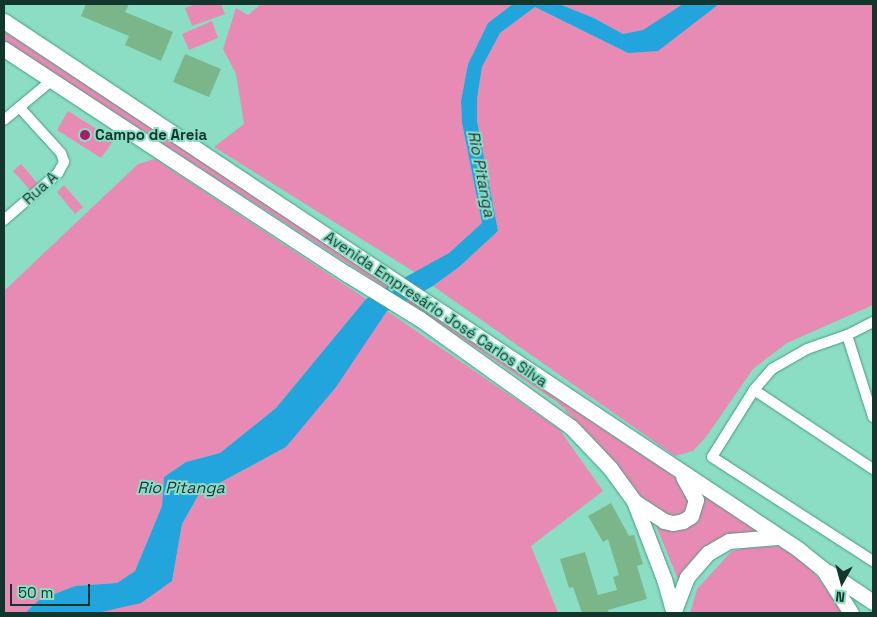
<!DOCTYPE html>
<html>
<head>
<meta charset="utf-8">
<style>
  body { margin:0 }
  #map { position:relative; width:877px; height:617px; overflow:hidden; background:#8bddc4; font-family:"Space Grotesk",sans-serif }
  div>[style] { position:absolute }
  .green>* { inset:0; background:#e88bb4 }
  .water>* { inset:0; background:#22a5dc }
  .building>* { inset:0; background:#7ab68a }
  .roads { filter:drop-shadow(0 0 1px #479a83) drop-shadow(0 0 1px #479a83) }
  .street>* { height:10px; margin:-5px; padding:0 5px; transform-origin:5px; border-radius:5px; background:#fff }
  .secondary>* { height:15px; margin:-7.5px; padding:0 7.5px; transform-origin:7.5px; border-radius:7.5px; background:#fff }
  .dots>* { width:14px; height:14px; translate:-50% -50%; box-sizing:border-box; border:2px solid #8bddc4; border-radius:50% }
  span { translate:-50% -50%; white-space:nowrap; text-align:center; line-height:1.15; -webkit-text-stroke:4px #8bddc4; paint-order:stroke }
  .poi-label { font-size:15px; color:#13362c; font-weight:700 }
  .left { translate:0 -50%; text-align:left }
  .street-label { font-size:15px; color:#13362c }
  .water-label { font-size:16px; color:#1c303b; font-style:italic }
  .frame { position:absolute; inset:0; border:5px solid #13362c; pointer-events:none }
  .north { position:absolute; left:817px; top:557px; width:50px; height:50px; -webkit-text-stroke:4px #8bddc4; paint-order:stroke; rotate:187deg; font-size:14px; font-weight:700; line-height:20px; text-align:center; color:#13362c }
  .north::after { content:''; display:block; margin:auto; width:18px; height:22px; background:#13362c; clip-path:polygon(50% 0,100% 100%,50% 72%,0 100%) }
  .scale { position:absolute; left:10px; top:584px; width:80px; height:22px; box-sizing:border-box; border:2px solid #13362c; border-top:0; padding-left:6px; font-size:15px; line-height:18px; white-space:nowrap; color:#13362c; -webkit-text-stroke:4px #8bddc4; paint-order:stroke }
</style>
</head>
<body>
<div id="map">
  <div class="green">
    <div style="clip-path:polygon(196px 4px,221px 4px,225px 14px,192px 26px,185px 8px)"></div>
    <div style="clip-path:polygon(261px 4px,513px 4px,488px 23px,468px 64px,461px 101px,462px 123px,482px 223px,449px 253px,416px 273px,214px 147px,244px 124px,236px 74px,223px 49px,236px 8px,248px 15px)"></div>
    <div style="clip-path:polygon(559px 4px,683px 4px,643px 31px,623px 34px,594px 18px)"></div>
    <div style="clip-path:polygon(719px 4px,873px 4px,873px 305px,787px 343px,753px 369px,706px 437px,693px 451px,675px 456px,433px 286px,459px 267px,498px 231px,477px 121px,477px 99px,482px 67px,500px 33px,535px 7px,628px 53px,698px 18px)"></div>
    <div style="clip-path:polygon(212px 21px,218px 38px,189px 50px,182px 34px)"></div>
    <div style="clip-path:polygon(4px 31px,421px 306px,607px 432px,759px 532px,721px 542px,682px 589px,648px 506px,598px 443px,557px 402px,418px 309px,4px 41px)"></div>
    <div style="clip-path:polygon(68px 111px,114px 140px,101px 158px,57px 130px)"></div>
    <div style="clip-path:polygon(155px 159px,366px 299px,276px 408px,220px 453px,186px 462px,164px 477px,162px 506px,135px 571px,117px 583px,75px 586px,39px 600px,25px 613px,4px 613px,4px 291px,138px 164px)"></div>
    <div style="clip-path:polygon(21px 164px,39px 185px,32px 192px,13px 171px)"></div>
    <div style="clip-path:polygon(64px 185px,83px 207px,75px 214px,57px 192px)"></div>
    <div style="clip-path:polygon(387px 311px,559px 429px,603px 491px,531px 546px,558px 613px,97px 613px,172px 581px,182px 524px,199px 494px,286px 447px)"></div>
    <div style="clip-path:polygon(780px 546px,804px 560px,845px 613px,690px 613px,697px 589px,731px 552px,744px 548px)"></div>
  </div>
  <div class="water">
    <div style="clip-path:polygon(513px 4px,559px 4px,594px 18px,623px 34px,643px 30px,683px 4px,719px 4px,658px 51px,628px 53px,535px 7px,500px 33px,482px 67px,477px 99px,477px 121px,498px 231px,459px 267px,433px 286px,387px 311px,336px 387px,286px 447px,199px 494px,182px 524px,172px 581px,141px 603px,97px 613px,25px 613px,39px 600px,75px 586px,117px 583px,135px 571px,162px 506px,164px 477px,186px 462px,220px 453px,276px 408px,366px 299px,449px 253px,482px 223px,462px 123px,461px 101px,468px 64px,488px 23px)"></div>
  </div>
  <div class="building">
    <div style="clip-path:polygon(86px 4px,129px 4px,125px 12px,173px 32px,161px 61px,125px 45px,129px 36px,81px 16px)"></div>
    <div style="clip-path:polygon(185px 54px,221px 69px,209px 97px,173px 82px)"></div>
    <div style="clip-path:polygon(611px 503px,629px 536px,634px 535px,643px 564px,637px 566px,647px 599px,608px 610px,609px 613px,582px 613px,573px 587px,569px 588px,560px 559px,585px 552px,598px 595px,617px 590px,613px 577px,619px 575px,608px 539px,603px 542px,588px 516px)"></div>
  </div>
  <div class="roads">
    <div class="street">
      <div style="left:4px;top:120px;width:62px;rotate:-39.8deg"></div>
      <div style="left:4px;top:220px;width:72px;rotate:-41deg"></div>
      <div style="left:58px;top:173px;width:13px;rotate:-61deg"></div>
      <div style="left:64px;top:162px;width:9px;rotate:-108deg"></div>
      <div style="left:61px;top:153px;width:62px;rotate:-132.4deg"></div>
      <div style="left:873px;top:322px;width:29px;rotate:153deg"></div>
      <div style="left:847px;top:335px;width:42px;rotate:160.7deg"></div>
      <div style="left:807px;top:349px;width:40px;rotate:150.3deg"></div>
      <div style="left:772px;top:369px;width:28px;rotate:131deg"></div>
      <div style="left:754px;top:390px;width:79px;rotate:122.1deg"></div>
      <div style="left:712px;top:457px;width:192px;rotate:32.9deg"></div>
      <div style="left:847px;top:335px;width:86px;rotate:72.4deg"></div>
      <div style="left:754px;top:390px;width:143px;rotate:33.6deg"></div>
    </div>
    <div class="secondary">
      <div style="left:4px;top:21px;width:954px;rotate:33.62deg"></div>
      <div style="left:798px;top:549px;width:32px;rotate:39deg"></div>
      <div style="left:823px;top:569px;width:52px;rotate:57.5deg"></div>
      <div style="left:4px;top:49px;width:410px;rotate:33.3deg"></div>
      <div style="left:347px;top:274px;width:86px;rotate:31.7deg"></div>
      <div style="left:420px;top:319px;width:186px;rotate:35.6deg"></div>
      <div style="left:571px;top:427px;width:57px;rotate:46.4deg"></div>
      <div style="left:610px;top:468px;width:41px;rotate:54deg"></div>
      <div style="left:634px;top:501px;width:84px;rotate:69deg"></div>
      <div style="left:664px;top:579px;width:35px;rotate:74deg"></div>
      <div style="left:635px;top:502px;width:35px;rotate:33deg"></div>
      <div style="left:664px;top:521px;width:9px;rotate:13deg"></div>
      <div style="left:673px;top:523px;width:10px;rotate:-11deg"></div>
      <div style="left:683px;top:521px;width:9px;rotate:-32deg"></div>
      <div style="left:691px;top:516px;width:17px;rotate:-73deg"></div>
      <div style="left:696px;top:500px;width:26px;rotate:-119deg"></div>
      <div style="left:828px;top:572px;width:54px;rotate:33.7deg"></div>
      <div style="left:674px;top:611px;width:36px;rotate:-69deg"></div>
      <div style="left:687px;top:577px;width:32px;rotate:-49deg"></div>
      <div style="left:708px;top:553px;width:24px;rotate:-30deg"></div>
      <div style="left:729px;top:541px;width:48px;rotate:-4.8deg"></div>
    </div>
  </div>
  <div class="dots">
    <div style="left:85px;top:135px;background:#a51e69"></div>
  </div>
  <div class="poi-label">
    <span class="left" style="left:95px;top:135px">Campo de Areia</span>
  </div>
  <div class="street-label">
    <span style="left:40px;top:188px;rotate:-42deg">Rua A</span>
    <span style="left:436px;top:309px;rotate:34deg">Avenida Empresário José Carlos Silva</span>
  </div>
  <div class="water-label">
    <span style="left:481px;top:174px;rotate:79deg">Rio Pitanga</span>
    <span style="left:181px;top:488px">Rio Pitanga</span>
  </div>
  <div class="frame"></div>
  <div class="north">N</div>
  <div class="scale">50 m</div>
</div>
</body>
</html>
